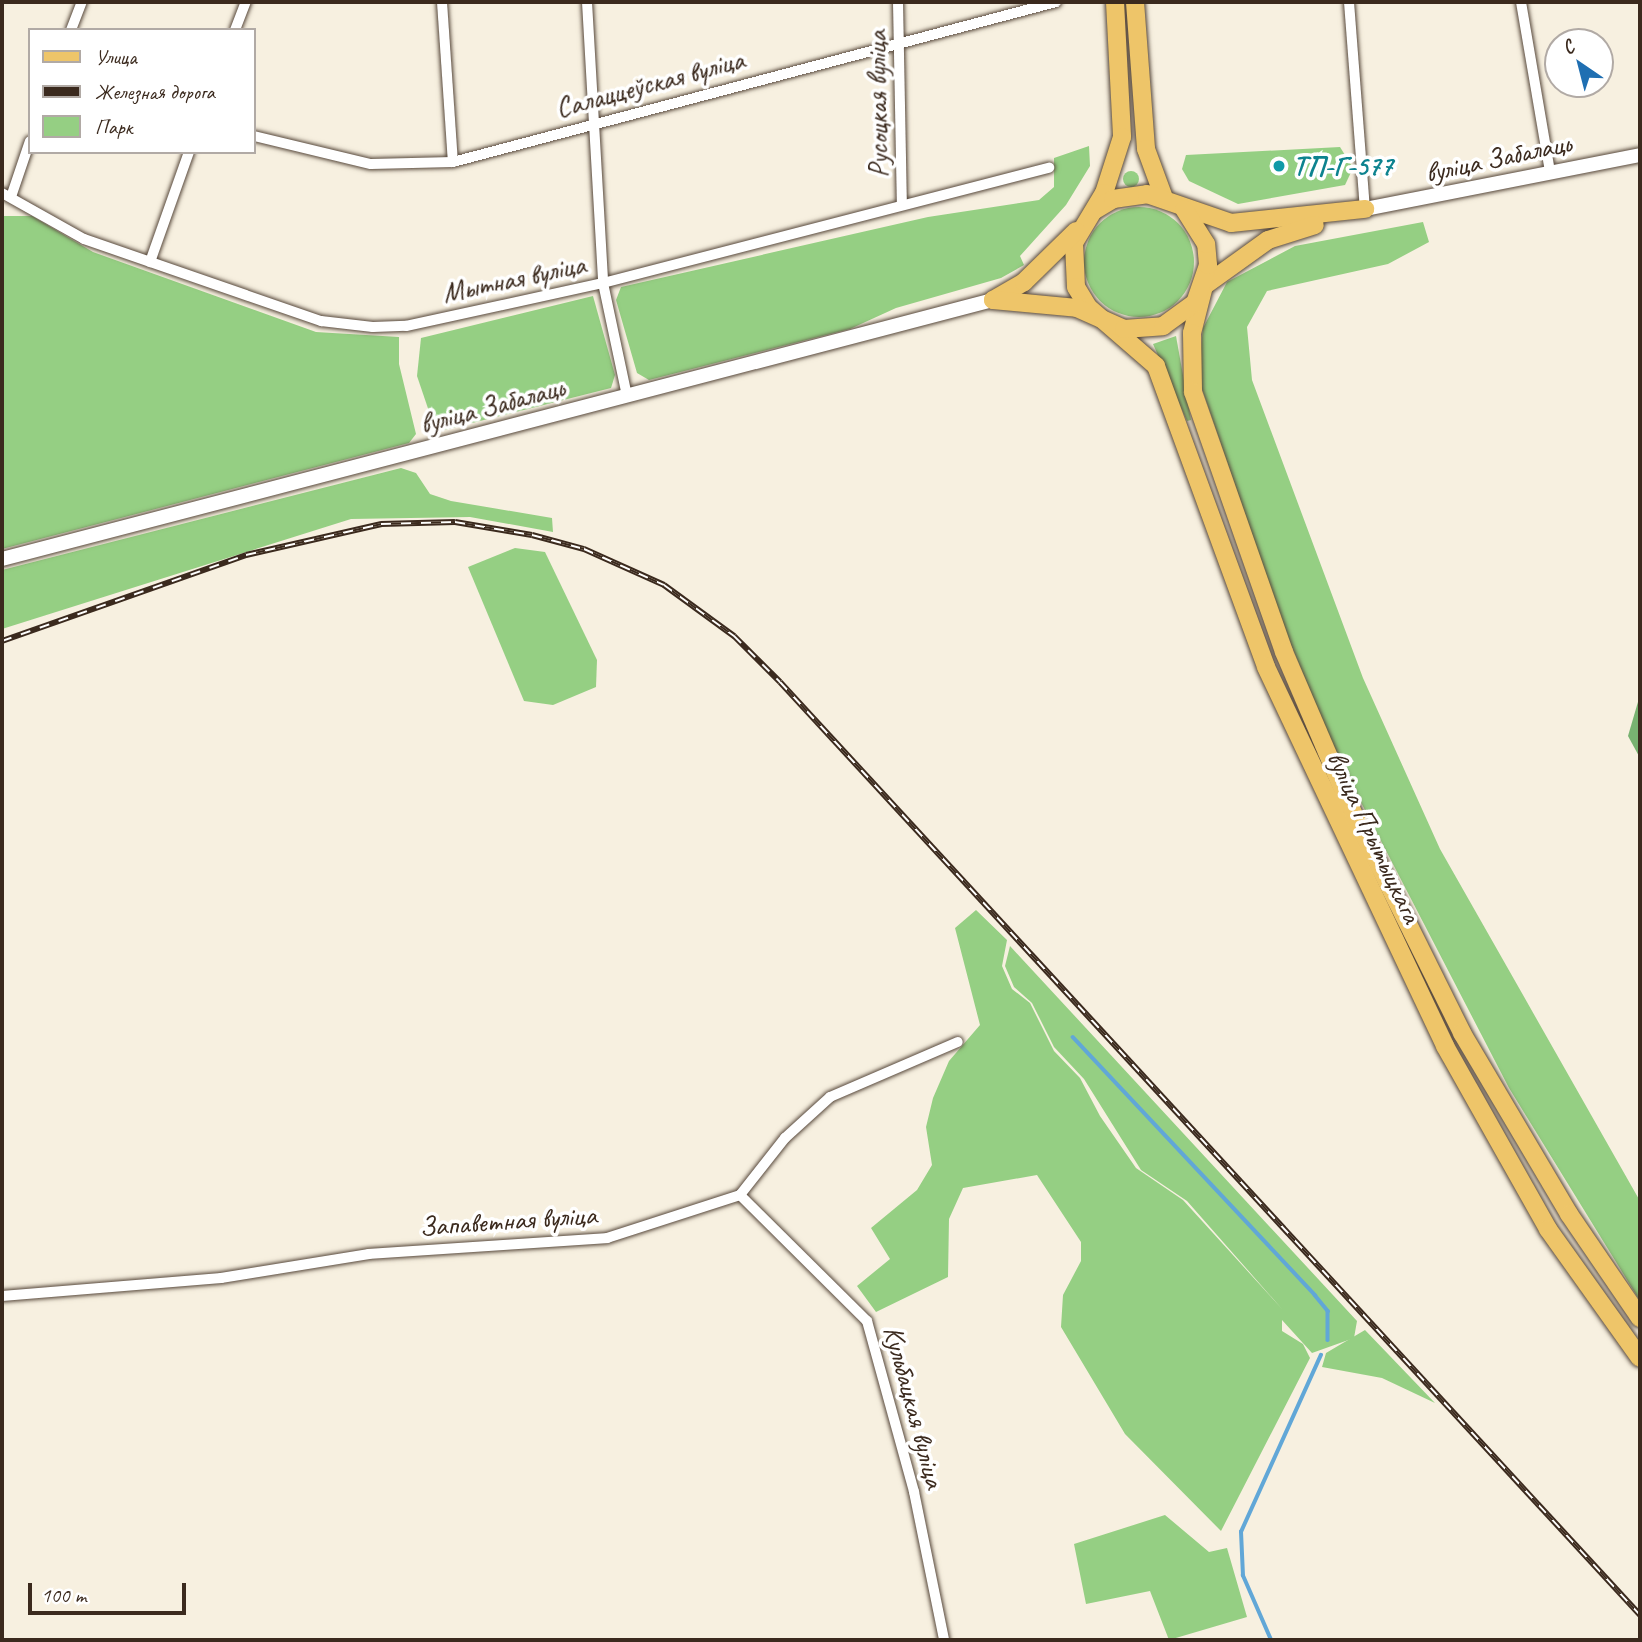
<!DOCTYPE html>
<html>
<head>
<meta charset="utf-8">
<style>
  body { margin:0 }
  #map { position:relative; width:1642px; height:1642px; overflow:hidden; background:#f7f0e0; font-family:Caveat,sans-serif }
  div>[style] { position:absolute }
  .green>* { inset:0; background:#95cf83 }
  .round { border-radius:50% }
  .forest>* { inset:0; background:#78b271 }
  .stream>* { height:3.5px; margin:-1.75px; padding:0 1.75px; transform-origin:1.75px; border-radius:1.75px; background:#61a7d7 }
  .roads { filter:drop-shadow(0 0 2px #57483b) drop-shadow(0 0 2px #57483b) }
  .minor>* { height:10px; margin:-5px; padding:0 5px; transform-origin:5px; border-radius:5px; background:#fff }
  .tertiary>* { height:14px; margin:-7px; padding:0 7px; transform-origin:7px; border-radius:7px; background:#fff }
  .primary>* { height:18px; margin:-9px; padding:0 9px; transform-origin:9px; border-radius:9px; background:#eec569 }
  .rail>* { height:6px; margin-top:-3px; transform-origin:0; background:repeating-linear-gradient(90deg,#fff 0 10px,#3b2a1e 0 20px); box-sizing:border-box; border-block:2px solid #3b2a1e }
  .dots>* { width:19px; height:19px; translate:-50% -50%; box-sizing:border-box; border:4px solid #fff; border-radius:50% }
  span { translate:-50% -50%; white-space:nowrap; text-align:center; line-height:1.15; -webkit-text-stroke:7px #fff; paint-order:stroke }
  .street-label { font-size:28px; color:#3b2a1e }
  .culture-label { font-size:28px; color:#0d838f; font-weight:700 }
  .left { translate:0 -50%; text-align:left }
  .frame { position:absolute; inset:0; border:4px solid #3b2a1e; pointer-events:none }
  .legend { position:absolute; left:28px; top:28px; width:228px; height:126px; box-sizing:border-box; background:#fff; border:2px solid #b1aaa5; margin:0; padding:9px 12px; list-style:none; font-size:21px; color:#3b2a1e }
  .legend li { display:flex; align-items:center; gap:14px; height:35px }
  .legend b { width:35px; border:2px solid #b1aaa5 }
  .north { position:absolute; left:1544px; top:28px; width:70px; height:70px; box-sizing:border-box; background:#fff; border:2px solid #b1aaa5; border-radius:50%; rotate:325deg; font-size:19px; font-weight:700; line-height:28px; text-align:center; color:#3b2a1e }
  .north::after { content:''; display:block; margin:auto; width:24px; height:32px; background:#1f6fb2; clip-path:polygon(50% 0,100% 100%,50% 72%,0 100%) }
  .scale { position:absolute; left:28px; top:1583px; width:158px; height:32px; box-sizing:border-box; border:4px solid #3b2a1e; border-top:0; padding-left:9px; font-size:21px; line-height:24px; white-space:nowrap; color:#3b2a1e; -webkit-text-stroke:5px #fff; paint-order:stroke }
</style>
</head>
<body>
<div id="map">
  <div class="green">
    <div style="clip-path:polygon(1089px 146px,1090px 166px,1066px 205px,1020px 256px,1024px 265px,1001px 278px,896px 308px,850px 329px,649px 380px,637px 373px,616px 300px,621px 287px,928px 217px,1039px 200px,1054px 187px,1054px 158px)"></div>
    <div style="clip-path:polygon(1340px 147px,1353px 168px,1345px 185px,1238px 204px,1189px 181px,1182px 169px,1186px 155px)"></div>
    <div class="round" style="left:1123px;top:171px;width:16px;height:16px"></div>
    <div class="round" style="left:1084px;top:207px;width:110px;height:110px"></div>
    <div style="clip-path:polygon(2px 216px,32px 216px,93px 252px,316px 332px,399px 337px,399px 364px,416px 434px,409px 443px,2px 549px)"></div>
    <div style="clip-path:polygon(1423px 222px,1429px 242px,1388px 264px,1267px 291px,1247px 327px,1252px 380px,1363px 678px,1440px 849px,1640px 1201px,1640px 1301px,1509px 1088px,1338px 758px,1283px 625px,1198px 377px,1203px 328px,1227px 282px,1295px 246px)"></div>
    <div style="clip-path:polygon(593px 296px,615px 375px,611px 388px,436px 432px,417px 376px,421px 338px)"></div>
    <div style="clip-path:polygon(1176px 336px,1191px 420px,1187px 421px,1153px 344px)"></div>
    <div style="clip-path:polygon(401px 468px,416px 473px,430px 494px,451px 501px,552px 518px,553px 532px,470px 517px,351px 519px,2px 629px,2px 570px)"></div>
    <div style="clip-path:polygon(515px 548px,545px 552px,597px 660px,596px 687px,553px 705px,524px 701px,468px 567px)"></div>
    <div style="clip-path:polygon(976px 910px,1007px 940px,1002px 966px,1012px 989px,1030px 1003px,1054px 1051px,1080px 1078px,1100px 1116px,1136px 1168px,1183px 1200px,1282px 1309px,1187px 1201px,1141px 1170px,1084px 1079px,1054px 1047px,1032px 1003px,1014px 987px,1005px 966px,1010px 946px,1357px 1321px,1354px 1338px,1312px 1353px,1282px 1320px,1282px 1331px,1303px 1344px,1310px 1358px,1221px 1531px,1125px 1434px,1061px 1327px,1063px 1295px,1081px 1261px,1081px 1242px,1037px 1175px,963px 1188px,949px 1219px,948px 1277px,876px 1312px,857px 1286px,890px 1259px,871px 1228px,917px 1190px,932px 1165px,926px 1127px,933px 1098px,949px 1061px,980px 1025px,955px 928px)"></div>
    <div style="clip-path:polygon(1365px 1330px,1435px 1403px,1382px 1378px,1322px 1367px,1326px 1353px)"></div>
    <div style="clip-path:polygon(1165px 1515px,1209px 1552px,1227px 1548px,1247px 1617px,1169px 1640px,1150px 1591px,1086px 1604px,1074px 1544px)"></div>
  </div>
  <div class="forest">
    <div style="clip-path:polygon(1640px 695px,1640px 758px,1628px 736px)"></div>
  </div>
  <div class="stream">
    <div style="left:1073px;top:1037px;width:354px;rotate:46.8deg"></div>
    <div style="left:1315px;top:1295px;width:21px;rotate:51deg"></div>
    <div style="left:1328px;top:1311px;width:29px;rotate:90deg"></div>
    <div style="left:1271px;top:1640px;width:70px;rotate:-113.6deg"></div>
    <div style="left:1243px;top:1576px;width:44px;rotate:-92.6deg"></div>
    <div style="left:1241px;top:1532px;width:194px;rotate:-65.7deg"></div>
  </div>
  <div class="roads">
    <div class="minor">
      <div style="left:442px;top:2px;width:160px;rotate:86.1deg"></div>
      <div style="left:587px;top:2px;width:281px;rotate:86.7deg"></div>
      <div style="left:603px;top:283px;width:116px;rotate:78deg"></div>
      <div style="left:898px;top:2px;width:203px;rotate:88.9deg"></div>
      <div style="left:1349px;top:2px;width:208px;rotate:85.6deg"></div>
      <div style="left:1521px;top:2px;width:171px;rotate:80.3deg"></div>
      <div style="left:71px;top:30px;width:30px;rotate:-69deg"></div>
      <div style="left:235px;top:30px;width:30px;rotate:-69deg"></div>
      <div style="left:254px;top:136px;width:120px;rotate:13.5deg"></div>
      <div style="left:371px;top:164px;width:82px;rotate:-1.4deg"></div>
      <div style="left:453px;top:162px;width:624px;rotate:-14.86deg"></div>
      <div style="left:2px;top:193px;width:94px;rotate:29.3deg"></div>
      <div style="left:84px;top:239px;width:251px;rotate:19.1deg"></div>
      <div style="left:321px;top:321px;width:52px;rotate:6.6deg"></div>
      <div style="left:373px;top:327px;width:33px;rotate:-2deg"></div>
      <div style="left:406px;top:326px;width:202px;rotate:-12.3deg"></div>
      <div style="left:603px;top:283px;width:461px;rotate:-14.5deg"></div>
      <div style="left:11px;top:197px;width:59px;rotate:-71.3deg"></div>
      <div style="left:150px;top:262px;width:117px;rotate:-70.5deg"></div>
      <div style="left:740px;top:1195px;width:179px;rotate:44.8deg"></div>
      <div style="left:867px;top:1321px;width:177px;rotate:74.6deg"></div>
      <div style="left:914px;top:1492px;width:151px;rotate:78.5deg"></div>
      <div style="left:2px;top:1296px;width:220px;rotate:-4.7deg"></div>
      <div style="left:221px;top:1278px;width:150px;rotate:-9.2deg"></div>
      <div style="left:369px;top:1254px;width:239px;rotate:-3.8deg"></div>
      <div style="left:607px;top:1238px;width:140px;rotate:-17.9deg"></div>
      <div style="left:740px;top:1195px;width:73px;rotate:-51.7deg"></div>
      <div style="left:785px;top:1138px;width:61px;rotate:-42.3deg"></div>
      <div style="left:830px;top:1097px;width:139px;rotate:-23.3deg"></div>
    </div>
    <div class="tertiary">
      <div style="left:1365px;top:209px;width:280px;rotate:-11.1deg"></div>
      <div style="left:2px;top:559px;width:1024px;rotate:-14.65deg"></div>
    </div>
    <div class="primary">
      <div style="left:1115px;top:2px;width:135px;rotate:87deg"></div>
      <div style="left:1122px;top:137px;width:59px;rotate:107.8deg"></div>
      <div style="left:1104px;top:193px;width:58px;rotate:121deg"></div>
      <div style="left:1074px;top:243px;width:44px;rotate:87.4deg"></div>
      <div style="left:1076px;top:287px;width:23px;rotate:59deg"></div>
      <div style="left:1088px;top:307px;width:90px;rotate:40.9deg"></div>
      <div style="left:1156px;top:366px;width:320px;rotate:69.9deg"></div>
      <div style="left:1266px;top:667px;width:419px;rotate:64.7deg"></div>
      <div style="left:1445px;top:1046px;width:210px;rotate:60.6deg"></div>
      <div style="left:1548px;top:1229px;width:158px;rotate:54.5deg"></div>
      <div style="left:1135px;top:2px;width:147px;rotate:85.7deg"></div>
      <div style="left:1146px;top:149px;width:52px;rotate:69.8deg"></div>
      <div style="left:1095px;top:210px;width:21px;rotate:-31deg"></div>
      <div style="left:1113px;top:199px;width:34px;rotate:-8deg"></div>
      <div style="left:1147px;top:194px;width:89px;rotate:19deg"></div>
      <div style="left:1231px;top:223px;width:135px;rotate:-6deg"></div>
      <div style="left:1204px;top:286px;width:49px;rotate:104.3deg"></div>
      <div style="left:1192px;top:333px;width:59px;rotate:89deg"></div>
      <div style="left:1193px;top:392px;width:275px;rotate:70.7deg"></div>
      <div style="left:1284px;top:652px;width:175px;rotate:66.8deg"></div>
      <div style="left:1353px;top:813px;width:246px;rotate:63.6deg"></div>
      <div style="left:1462px;top:1033px;width:210px;rotate:59.4deg"></div>
      <div style="left:1569px;top:1214px;width:126px;rotate:55.7deg"></div>
      <div style="left:1204px;top:286px;width:79px;rotate:-35.7deg"></div>
      <div style="left:1268px;top:240px;width:49px;rotate:-17.7deg"></div>
      <div style="left:993px;top:300px;width:36px;rotate:-30deg"></div>
      <div style="left:1024px;top:282px;width:73px;rotate:-44.4deg"></div>
      <div style="left:993px;top:300px;width:84px;rotate:5.4deg"></div>
      <div style="left:1077px;top:308px;width:51px;rotate:24.1deg"></div>
      <div style="left:1124px;top:329px;width:39px;rotate:-4deg"></div>
      <div style="left:1163px;top:326px;width:39px;rotate:-36deg"></div>
      <div style="left:1195px;top:303px;width:40px;rotate:-71.1deg"></div>
      <div style="left:1208px;top:265px;width:21px;rotate:-95deg"></div>
      <div style="left:1206px;top:244px;width:41px;rotate:-122.2deg"></div>
    </div>
  </div>
  <div class="rail">
    <div style="left:2px;top:641px;width:259px;rotate:-19.4deg"></div>
    <div style="left:246px;top:555px;width:139px;rotate:-12.9deg"></div>
    <div style="left:381px;top:524px;width:74px;rotate:-1.5deg"></div>
    <div style="left:455px;top:522px;width:78px;rotate:9.6deg"></div>
    <div style="left:532px;top:535px;width:54px;rotate:15.1deg"></div>
    <div style="left:584px;top:549px;width:88px;rotate:24.2deg"></div>
    <div style="left:664px;top:585px;width:87px;rotate:36.1deg"></div>
    <div style="left:734px;top:636px;width:65px;rotate:45deg"></div>
    <div style="left:780px;top:682px;width:1269px;rotate:47.33deg"></div>
  </div>
  <div class="dots">
    <div style="left:1279px;top:166px;background:#0f9aa8"></div>
  </div>
  <div class="street-label">
    <span style="left:650px;top:84px;rotate:-15deg">Салаццеўская вуліца</span>
    <span style="left:878px;top:104px;rotate:-91deg">Русоцкая вуліца</span>
    <span style="left:1498px;top:158px;rotate:-12deg">вуліца Забалаць</span>
    <span style="left:514px;top:279px;rotate:-12deg">Мытная вуліца</span>
    <span style="left:492px;top:406px;rotate:-15deg">вуліца Забалаць</span>
    <span style="left:1374px;top:837px;rotate:65deg">вуліца Прытыцкага</span>
    <span style="left:508px;top:1221px;rotate:-4deg">Запаветная вуліца</span>
    <span style="left:914px;top:1407px;rotate:75deg">Кульбацкая вуліца</span>
  </div>
  <div class="culture-label">
    <span class="left" style="left:1293px;top:166px">ТП-Г-577</span>
  </div>
  <div class="frame"></div>
  <ul class="legend">
  <li><b style="height:9px;background:#eec569"></b>Улица</li>
  <li><b style="height:9px;background:#3b2a1e"></b>Железная дорога</li>
  <li><b style="height:19px;background:#95cf83"></b>Парк</li>
  </ul>
  <div class="north">С</div>
  <div class="scale">100 m</div>
</div>
</body>
</html>
